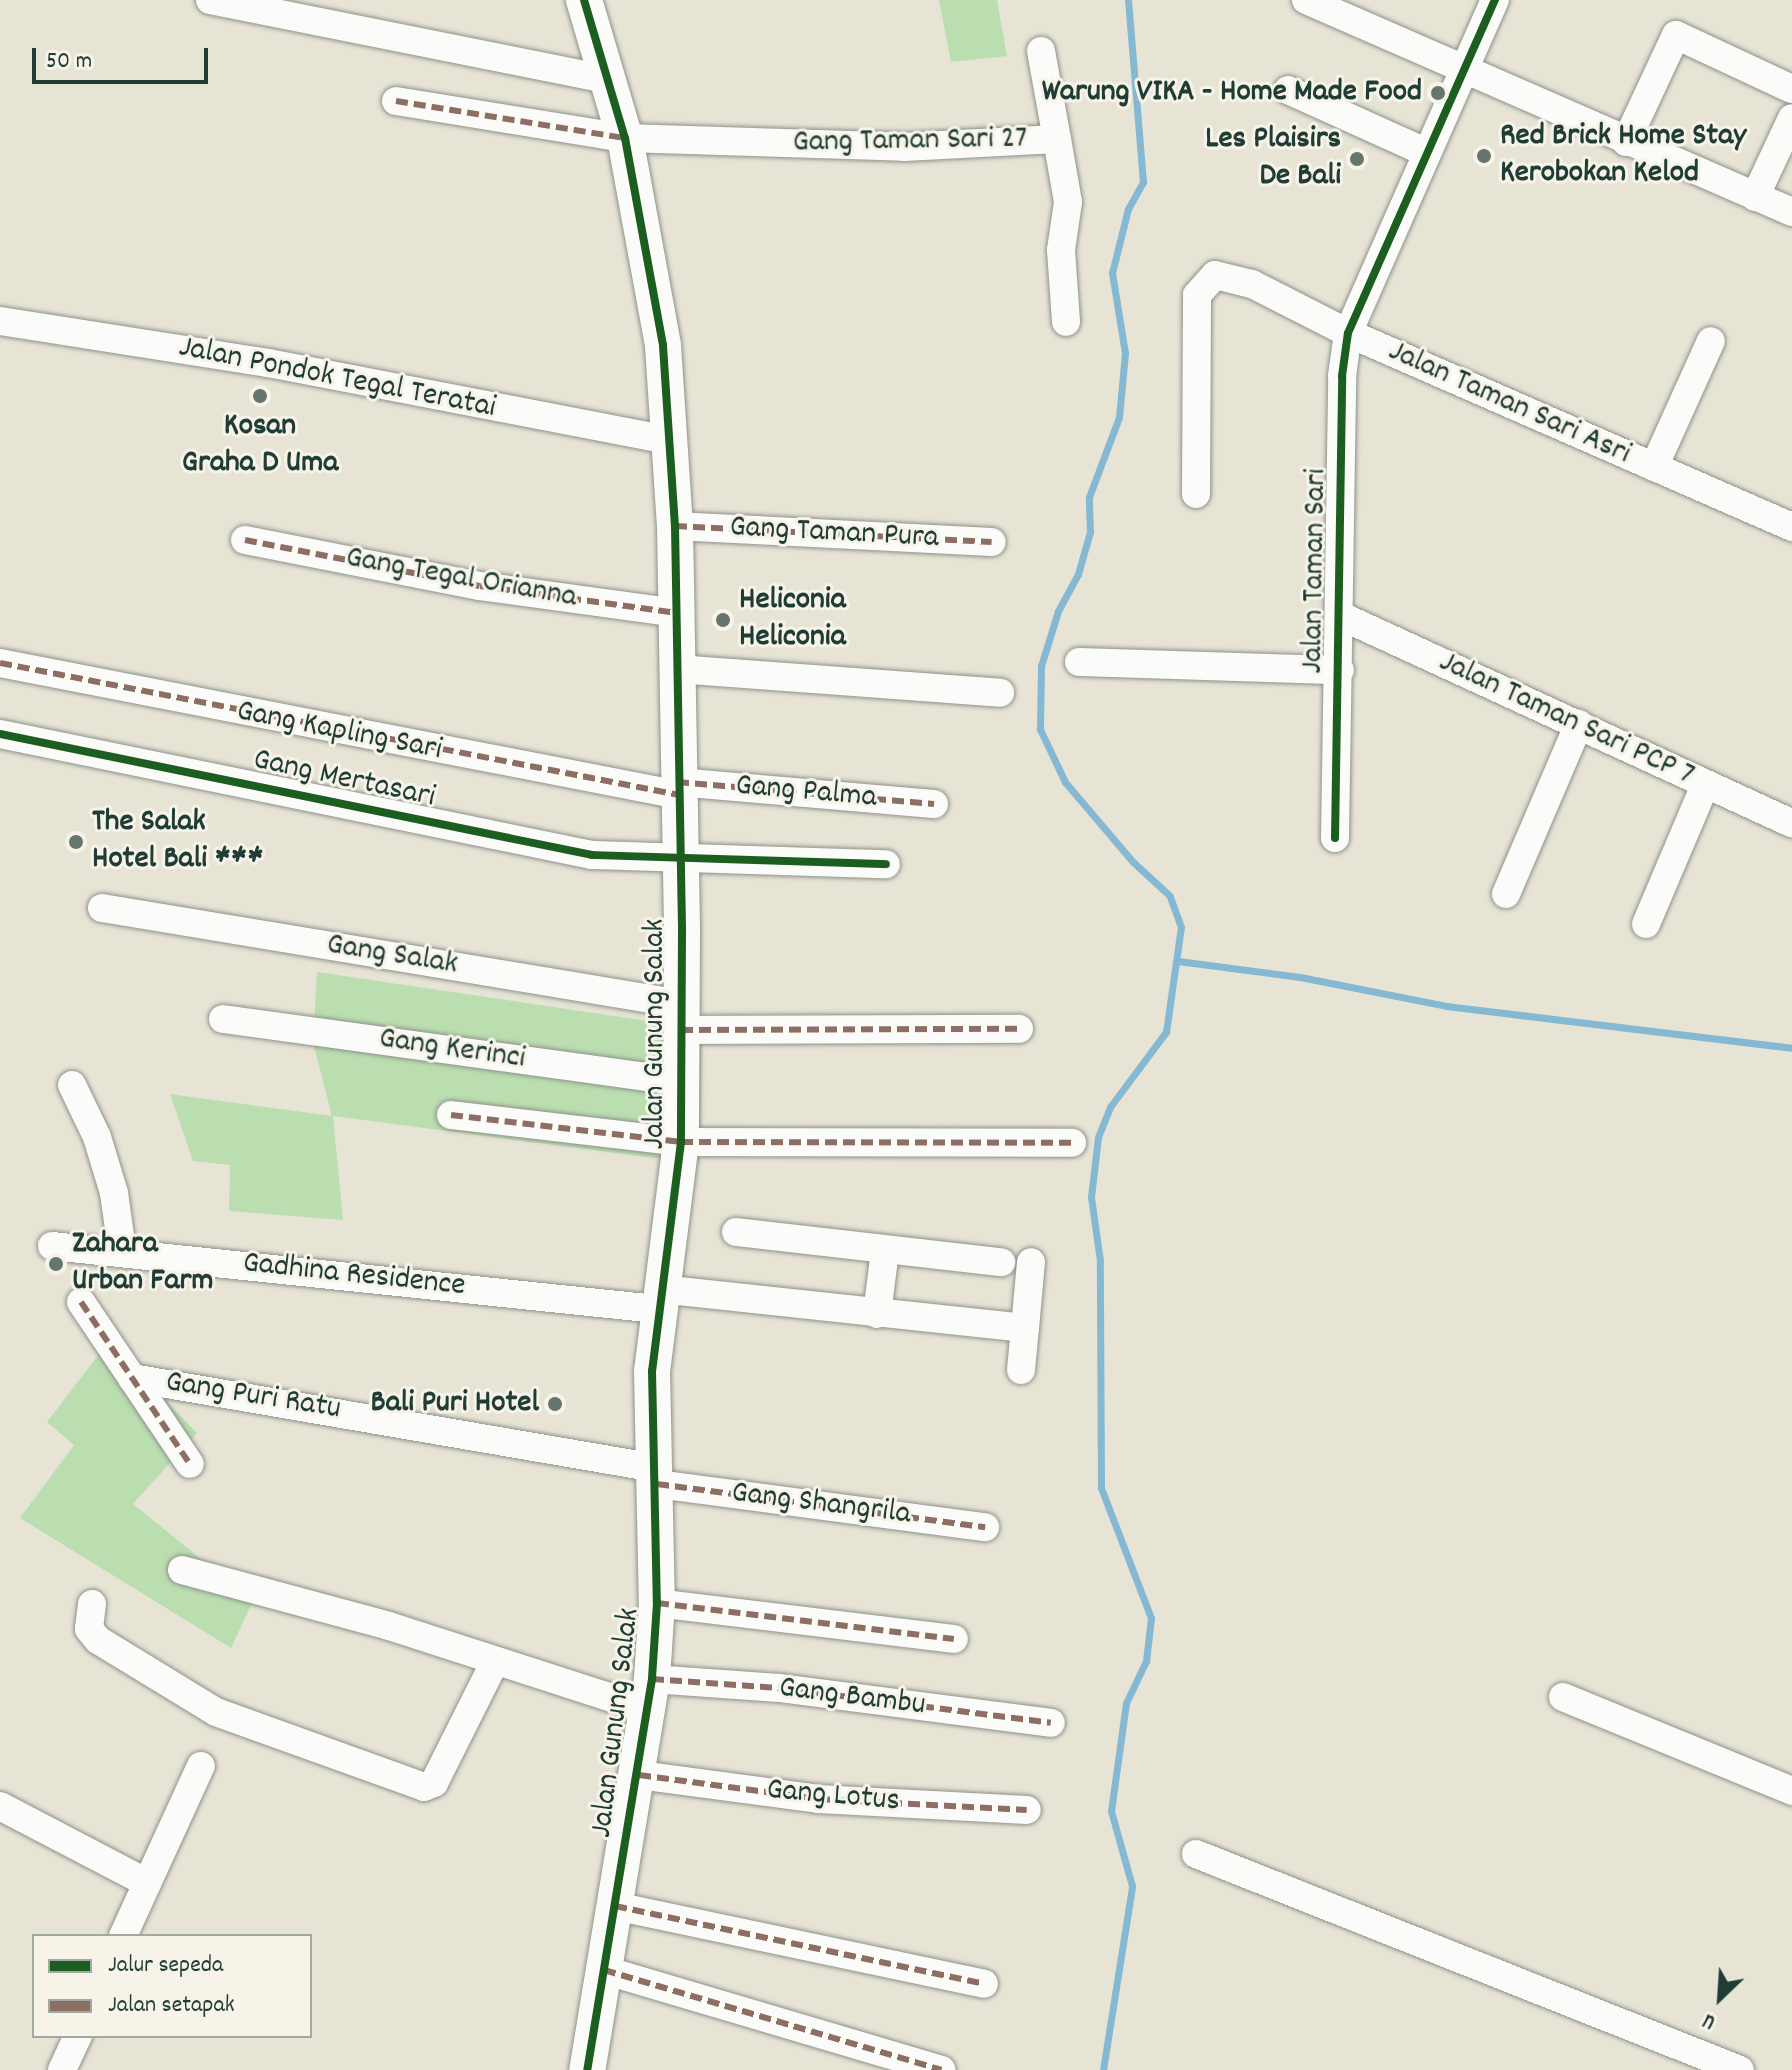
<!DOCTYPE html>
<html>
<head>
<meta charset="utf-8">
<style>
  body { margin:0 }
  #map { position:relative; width:1792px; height:2070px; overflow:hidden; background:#e7e4d6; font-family:Dekko,sans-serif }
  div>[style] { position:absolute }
  .green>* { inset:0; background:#badeb0 }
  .stream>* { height:7px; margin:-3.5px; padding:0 3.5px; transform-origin:3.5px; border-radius:3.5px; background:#85b8d3 }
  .roads { filter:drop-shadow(0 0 2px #8e928a) drop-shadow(0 0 2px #8e928a) }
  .minor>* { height:28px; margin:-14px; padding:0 14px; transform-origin:14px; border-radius:14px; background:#fbfbf9 }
  .tertiary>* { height:36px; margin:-18px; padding:0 18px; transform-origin:18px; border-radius:18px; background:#fbfbf9 }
  .quiet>* { height:6px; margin-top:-3px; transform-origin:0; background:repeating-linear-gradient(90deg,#8d6e63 0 12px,transparent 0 18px) }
  .cycleway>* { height:8px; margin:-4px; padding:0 4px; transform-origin:4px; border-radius:4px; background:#1b5e20 }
  .dots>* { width:22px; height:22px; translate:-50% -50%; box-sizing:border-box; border:4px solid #f7f3e8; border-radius:50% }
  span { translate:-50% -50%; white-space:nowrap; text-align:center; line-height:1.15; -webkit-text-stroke:6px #f7f3e8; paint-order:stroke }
  .poi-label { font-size:32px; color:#1f3d34; font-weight:700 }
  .right { translate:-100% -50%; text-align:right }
  .left { translate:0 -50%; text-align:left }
  .street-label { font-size:32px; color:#1f3d34 }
  .legend { position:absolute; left:32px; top:1934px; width:280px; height:104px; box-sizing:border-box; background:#f7f3e8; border:2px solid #a1aaa0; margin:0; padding:10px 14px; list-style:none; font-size:24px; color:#1f3d34 }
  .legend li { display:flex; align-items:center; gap:16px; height:40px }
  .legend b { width:40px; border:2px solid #a1aaa0 }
  .north { position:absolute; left:1680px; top:1958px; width:80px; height:80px; -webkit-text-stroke:6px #f7f3e8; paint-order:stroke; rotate:205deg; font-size:22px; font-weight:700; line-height:32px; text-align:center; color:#1f3d34 }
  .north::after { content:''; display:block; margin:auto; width:28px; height:36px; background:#1f3d34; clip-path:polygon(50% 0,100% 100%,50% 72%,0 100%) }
  .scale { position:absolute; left:32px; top:48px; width:176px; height:36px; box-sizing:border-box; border:4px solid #1f3d34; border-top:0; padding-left:10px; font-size:24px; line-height:28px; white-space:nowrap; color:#1f3d34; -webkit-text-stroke:6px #f7f3e8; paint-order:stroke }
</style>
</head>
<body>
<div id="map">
  <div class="green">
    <div style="clip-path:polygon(939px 0,997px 0,1007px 56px,951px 62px)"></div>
    <div style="clip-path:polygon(317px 972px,702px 1029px,700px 1164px,333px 1116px,343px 1220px,229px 1211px,230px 1165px,193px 1161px,170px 1094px,332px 1116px,313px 1043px)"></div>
    <div style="clip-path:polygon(109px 1341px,197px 1433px,133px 1504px,253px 1601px,231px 1648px,20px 1518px,74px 1445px,47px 1422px)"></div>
  </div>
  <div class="stream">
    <div style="left:1178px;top:961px;width:123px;rotate:7.5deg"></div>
    <div style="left:1300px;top:977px;width:149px;rotate:11.2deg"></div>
    <div style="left:1446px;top:1006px;width:349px;rotate:6.9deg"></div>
    <div style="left:1103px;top:2070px;width:186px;rotate:-81deg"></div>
    <div style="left:1132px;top:1886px;width:78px;rotate:-105.6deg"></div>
    <div style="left:1111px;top:1811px;width:109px;rotate:-82.1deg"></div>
    <div style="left:1126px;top:1703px;width:47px;rotate:-64.5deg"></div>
    <div style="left:1146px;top:1661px;width:43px;rotate:-83.4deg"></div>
    <div style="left:1151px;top:1618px;width:139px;rotate:-111deg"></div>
    <div style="left:1101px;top:1488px;width:227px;rotate:-90.3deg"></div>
    <div style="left:1100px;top:1261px;width:65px;rotate:-98deg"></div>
    <div style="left:1091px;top:1197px;width:60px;rotate:-83.3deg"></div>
    <div style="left:1098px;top:1137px;width:32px;rotate:-68deg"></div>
    <div style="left:1110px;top:1107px;width:94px;rotate:-53.3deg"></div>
    <div style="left:1166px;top:1032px;width:106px;rotate:-81.9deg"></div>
    <div style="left:1181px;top:927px;width:33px;rotate:-110deg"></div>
    <div style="left:1170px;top:896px;width:50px;rotate:-137.4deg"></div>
    <div style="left:1133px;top:862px;width:105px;rotate:-130.4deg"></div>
    <div style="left:1065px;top:782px;width:59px;rotate:-115.3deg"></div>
    <div style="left:1040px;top:729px;width:63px;rotate:-89.1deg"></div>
    <div style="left:1041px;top:666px;width:58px;rotate:-72.8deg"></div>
    <div style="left:1058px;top:611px;width:42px;rotate:-61.6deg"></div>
    <div style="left:1078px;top:574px;width:44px;rotate:-74.1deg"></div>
    <div style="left:1090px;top:532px;width:35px;rotate:-92deg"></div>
    <div style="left:1089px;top:497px;width:85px;rotate:-69.4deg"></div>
    <div style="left:1119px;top:417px;width:64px;rotate:-84.6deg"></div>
    <div style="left:1125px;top:353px;width:81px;rotate:-99.2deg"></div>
    <div style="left:1112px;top:273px;width:66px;rotate:-76deg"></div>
    <div style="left:1128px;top:209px;width:31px;rotate:-61deg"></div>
    <div style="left:1143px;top:182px;width:183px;rotate:-94.7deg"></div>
  </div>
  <div class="roads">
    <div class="minor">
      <div style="left:210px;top:0;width:405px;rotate:11.3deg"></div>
      <div style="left:1306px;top:0;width:530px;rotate:23.57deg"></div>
      <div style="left:1041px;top:51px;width:89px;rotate:79.7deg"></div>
      <div style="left:1288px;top:90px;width:150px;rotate:24.3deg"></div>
      <div style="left:396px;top:101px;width:232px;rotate:9.2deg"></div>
      <div style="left:625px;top:138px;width:279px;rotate:1.8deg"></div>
      <div style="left:904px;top:147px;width:153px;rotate:-3deg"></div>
      <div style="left:1057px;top:139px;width:64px;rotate:80.1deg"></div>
      <div style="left:1068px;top:202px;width:49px;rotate:98.3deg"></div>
      <div style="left:1061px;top:250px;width:72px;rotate:86deg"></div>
      <div style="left:1626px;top:142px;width:118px;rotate:-65deg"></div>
      <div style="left:1676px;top:35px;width:128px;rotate:25deg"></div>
      <div style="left:1755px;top:197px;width:87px;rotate:-64.9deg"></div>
      <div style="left:0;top:321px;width:271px;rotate:8.9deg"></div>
      <div style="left:268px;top:363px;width:412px;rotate:10.9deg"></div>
      <div style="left:1654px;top:467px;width:138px;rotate:-65.7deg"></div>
      <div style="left:1196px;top:494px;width:199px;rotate:-89.7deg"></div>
      <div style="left:1197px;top:295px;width:27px;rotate:-48deg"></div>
      <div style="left:1215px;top:275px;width:38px;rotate:14deg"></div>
      <div style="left:1252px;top:284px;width:108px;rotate:27deg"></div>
      <div style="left:1348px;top:333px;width:485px;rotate:23.6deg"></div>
      <div style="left:675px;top:526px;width:317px;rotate:2.9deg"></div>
      <div style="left:245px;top:540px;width:239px;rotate:11.1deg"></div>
      <div style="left:480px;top:586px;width:199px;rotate:7.8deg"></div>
      <div style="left:1341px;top:616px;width:496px;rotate:24.7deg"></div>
      <div style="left:1079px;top:662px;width:261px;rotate:1.8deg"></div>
      <div style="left:0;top:663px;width:692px;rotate:11deg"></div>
      <div style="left:677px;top:669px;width:324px;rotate:4.2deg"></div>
      <div style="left:0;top:734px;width:604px;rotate:11.55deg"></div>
      <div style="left:592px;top:855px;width:294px;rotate:1.8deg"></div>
      <div style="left:677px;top:782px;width:258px;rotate:4.9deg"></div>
      <div style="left:1335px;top:838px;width:462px;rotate:-89.1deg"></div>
      <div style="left:1342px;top:376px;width:43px;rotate:-82.1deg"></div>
      <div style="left:1348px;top:333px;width:364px;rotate:-66.2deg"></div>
      <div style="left:1506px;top:894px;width:185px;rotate:-66.8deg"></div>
      <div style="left:102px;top:908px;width:587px;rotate:9.41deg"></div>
      <div style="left:1646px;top:924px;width:151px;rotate:-67deg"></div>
      <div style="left:223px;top:1019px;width:461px;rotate:7.8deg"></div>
      <div style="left:681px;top:1030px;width:338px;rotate:-0.2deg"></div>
      <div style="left:72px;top:1085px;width:58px;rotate:64.3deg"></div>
      <div style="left:97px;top:1137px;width:59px;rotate:73.1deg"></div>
      <div style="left:114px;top:1193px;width:58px;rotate:82deg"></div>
      <div style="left:451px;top:1115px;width:232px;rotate:6.7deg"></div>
      <div style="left:681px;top:1142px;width:391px;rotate:0.1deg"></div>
      <div style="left:736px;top:1232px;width:267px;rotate:6.5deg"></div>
      <div style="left:52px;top:1246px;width:607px;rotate:5.95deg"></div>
      <div style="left:660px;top:1289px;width:367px;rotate:6.1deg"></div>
      <div style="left:1025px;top:1328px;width:66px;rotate:-84.8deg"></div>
      <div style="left:81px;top:1302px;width:195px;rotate:56.1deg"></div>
      <div style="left:877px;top:1314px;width:64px;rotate:-82.8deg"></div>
      <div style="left:1021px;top:1370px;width:42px;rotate:-84.6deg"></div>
      <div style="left:132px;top:1378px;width:532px;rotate:9.75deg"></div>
      <div style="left:657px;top:1484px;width:331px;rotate:7.5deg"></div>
      <div style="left:182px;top:1570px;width:214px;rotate:15.1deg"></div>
      <div style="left:389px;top:1626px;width:273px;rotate:17.9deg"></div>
      <div style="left:657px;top:1603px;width:299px;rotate:6.9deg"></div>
      <div style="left:92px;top:1604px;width:25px;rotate:97deg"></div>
      <div style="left:89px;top:1629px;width:14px;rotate:51deg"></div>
      <div style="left:98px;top:1640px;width:138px;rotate:31.4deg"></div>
      <div style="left:216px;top:1712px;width:221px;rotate:19.8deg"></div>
      <div style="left:424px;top:1787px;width:11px;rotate:-22deg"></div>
      <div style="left:434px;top:1783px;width:136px;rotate:-63.4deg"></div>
      <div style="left:652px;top:1679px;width:127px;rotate:4.1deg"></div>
      <div style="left:779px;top:1688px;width:274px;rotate:7.3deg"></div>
      <div style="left:1563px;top:1697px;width:248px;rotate:22.3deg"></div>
      <div style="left:639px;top:1775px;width:181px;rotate:7.6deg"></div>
      <div style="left:818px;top:1799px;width:209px;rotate:3deg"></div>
      <div style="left:0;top:1806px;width:166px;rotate:27.6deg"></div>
      <div style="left:1196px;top:1854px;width:585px;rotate:21.66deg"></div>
      <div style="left:615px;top:1906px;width:377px;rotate:11.9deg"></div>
      <div style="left:123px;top:1936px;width:187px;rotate:-65.4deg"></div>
      <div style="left:604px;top:1970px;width:352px;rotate:16.5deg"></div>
      <div style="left:62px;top:2070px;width:38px;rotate:-65deg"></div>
    </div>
    <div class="tertiary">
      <div style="left:584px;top:0;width:144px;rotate:73.5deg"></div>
      <div style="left:625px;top:138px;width:211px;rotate:79.6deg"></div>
      <div style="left:663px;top:346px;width:180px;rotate:86.2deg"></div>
      <div style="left:675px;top:526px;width:407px;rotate:89deg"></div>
      <div style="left:682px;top:933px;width:209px;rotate:90.3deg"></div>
      <div style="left:681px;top:1142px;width:231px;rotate:97.2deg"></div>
      <div style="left:652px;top:1371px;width:232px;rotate:88.8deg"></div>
      <div style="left:657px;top:1603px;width:76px;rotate:93.8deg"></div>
      <div style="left:652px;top:1679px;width:396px;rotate:99.4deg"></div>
    </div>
  </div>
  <div class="quiet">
    <div style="left:396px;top:101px;width:232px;rotate:9.2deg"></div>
    <div style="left:675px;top:526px;width:317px;rotate:2.9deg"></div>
    <div style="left:245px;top:540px;width:239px;rotate:11.1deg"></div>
    <div style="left:480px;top:586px;width:199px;rotate:7.8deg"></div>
    <div style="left:0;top:663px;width:692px;rotate:11deg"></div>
    <div style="left:677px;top:782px;width:258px;rotate:4.9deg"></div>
    <div style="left:681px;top:1030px;width:338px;rotate:-0.2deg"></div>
    <div style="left:451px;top:1115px;width:232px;rotate:6.7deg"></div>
    <div style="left:681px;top:1142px;width:391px;rotate:0.1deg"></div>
    <div style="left:81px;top:1302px;width:195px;rotate:56.1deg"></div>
    <div style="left:657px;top:1484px;width:331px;rotate:7.5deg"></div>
    <div style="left:657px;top:1603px;width:299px;rotate:6.9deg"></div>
    <div style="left:652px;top:1679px;width:127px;rotate:4.1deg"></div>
    <div style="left:779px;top:1688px;width:274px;rotate:7.3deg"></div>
    <div style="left:639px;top:1775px;width:181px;rotate:7.6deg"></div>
    <div style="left:818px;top:1799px;width:209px;rotate:3deg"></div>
    <div style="left:615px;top:1906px;width:377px;rotate:11.9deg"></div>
    <div style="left:604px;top:1970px;width:352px;rotate:16.5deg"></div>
  </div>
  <div class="cycleway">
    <div style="left:584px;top:0;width:144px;rotate:73.5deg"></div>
    <div style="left:625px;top:138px;width:211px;rotate:79.6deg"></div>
    <div style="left:663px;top:346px;width:180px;rotate:86.2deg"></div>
    <div style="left:675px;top:526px;width:407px;rotate:89deg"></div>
    <div style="left:682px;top:933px;width:209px;rotate:90.3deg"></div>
    <div style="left:681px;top:1142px;width:231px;rotate:97.2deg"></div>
    <div style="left:652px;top:1371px;width:232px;rotate:88.8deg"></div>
    <div style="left:657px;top:1603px;width:76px;rotate:93.8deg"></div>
    <div style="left:652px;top:1679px;width:396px;rotate:99.4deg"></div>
    <div style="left:0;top:734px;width:604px;rotate:11.55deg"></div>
    <div style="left:592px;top:855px;width:294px;rotate:1.8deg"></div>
    <div style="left:1335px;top:838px;width:462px;rotate:-89.1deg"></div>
    <div style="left:1342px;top:376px;width:43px;rotate:-82.1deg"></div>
    <div style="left:1348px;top:333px;width:364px;rotate:-66.2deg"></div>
  </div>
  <div class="dots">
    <div style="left:1438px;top:93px;background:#65776d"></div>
    <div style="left:1484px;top:156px;background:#65776d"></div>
    <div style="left:1357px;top:159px;background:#65776d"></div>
    <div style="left:260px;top:396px;background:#65776d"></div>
    <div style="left:723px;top:620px;background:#65776d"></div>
    <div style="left:76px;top:842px;background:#65776d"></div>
    <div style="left:56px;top:1264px;background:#65776d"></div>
    <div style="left:555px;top:1404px;background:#65776d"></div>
  </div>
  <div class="poi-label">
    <span class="right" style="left:1422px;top:93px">Warung VIKA - Home Made Food</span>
    <span class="left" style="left:1500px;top:156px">Red Brick Home Stay<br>Kerobokan Kelod</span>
    <span class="right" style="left:1341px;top:159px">Les Plaisirs<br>De Bali</span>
    <span style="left:260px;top:446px">Kosan<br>Graha D Uma</span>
    <span class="left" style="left:739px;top:620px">Heliconia<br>Heliconia</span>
    <span class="left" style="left:92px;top:842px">The Salak<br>Hotel Bali ***</span>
    <span class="left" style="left:72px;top:1264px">Zahara<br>Urban Farm</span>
    <span class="right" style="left:539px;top:1404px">Bali Puri Hotel</span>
  </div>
  <div class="street-label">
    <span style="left:910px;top:142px;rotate:-1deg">Gang Taman Sari 27</span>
    <span style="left:337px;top:379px;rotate:11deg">Jalan Pondok Tegal Teratai</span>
    <span style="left:1509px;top:404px;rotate:24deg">Jalan Taman Sari Asri</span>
    <span style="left:834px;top:534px;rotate:3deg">Gang Taman Pura</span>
    <span style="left:1316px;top:571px;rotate:-89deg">Jalan Taman Sari</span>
    <span style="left:461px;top:579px;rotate:10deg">Gang Tegal Orianna</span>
    <span style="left:1566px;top:720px;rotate:25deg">Jalan Taman Sari PCP 7</span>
    <span style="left:339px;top:732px;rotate:11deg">Gang Kapling Sari</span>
    <span style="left:344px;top:780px;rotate:12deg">Gang Mertasari</span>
    <span style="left:806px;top:793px;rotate:5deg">Gang Palma</span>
    <span style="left:392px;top:956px;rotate:9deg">Gang Salak</span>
    <span style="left:656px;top:1034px;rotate:-90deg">Jalan Gunung Salak</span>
    <span style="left:452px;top:1050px;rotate:8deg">Gang Kerinci</span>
    <span style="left:354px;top:1276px;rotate:6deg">Gadhina Residence</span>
    <span style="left:253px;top:1397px;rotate:9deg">Gang Puri Ratu</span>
    <span style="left:821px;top:1505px;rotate:7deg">Gang Shangrila</span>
    <span style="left:852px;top:1698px;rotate:7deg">Gang Bambu</span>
    <span style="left:617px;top:1723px;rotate:-83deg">Jalan Gunung Salak</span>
    <span style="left:833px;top:1797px;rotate:5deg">Gang Lotus</span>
  </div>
  <ul class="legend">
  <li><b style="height:10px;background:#1b5e20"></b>Jalur sepeda</li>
  <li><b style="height:10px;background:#8d6e63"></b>Jalan setapak</li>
  </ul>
  <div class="north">U</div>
  <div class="scale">50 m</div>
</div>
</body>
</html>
